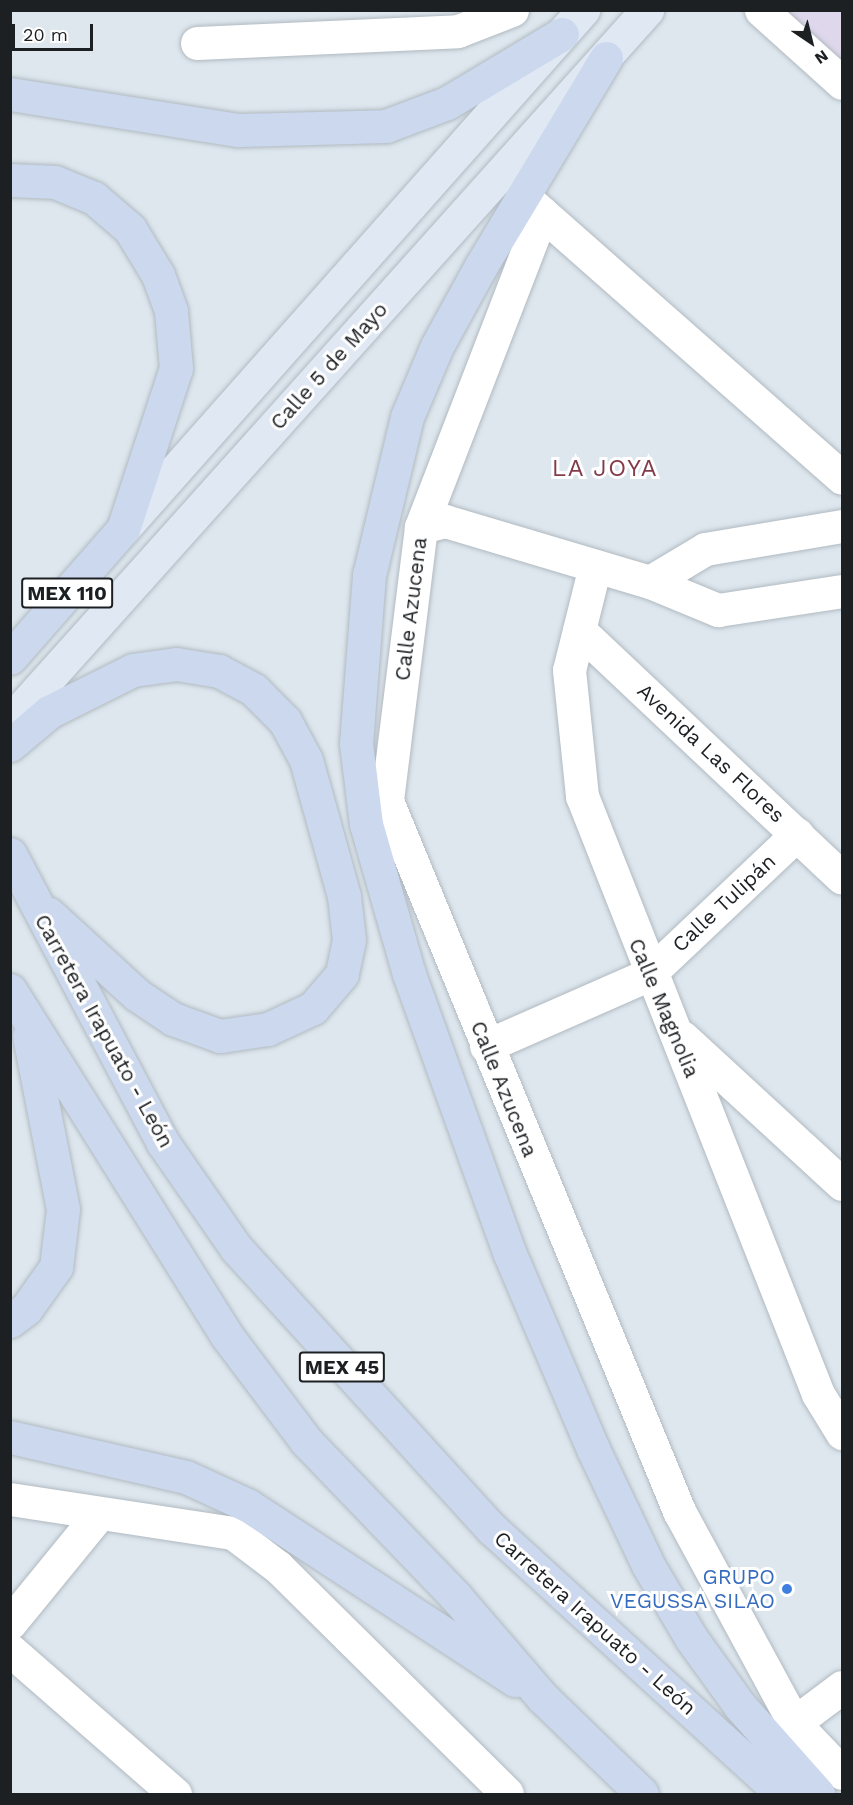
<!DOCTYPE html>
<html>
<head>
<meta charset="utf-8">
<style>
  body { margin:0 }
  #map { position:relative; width:853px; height:1805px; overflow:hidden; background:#dee7ee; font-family:"Work Sans",sans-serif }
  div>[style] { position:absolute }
  .commercial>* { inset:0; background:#dfd8ed }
  .roads { filter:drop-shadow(0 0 2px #b1bac1) drop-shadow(0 0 2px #b1bac1) }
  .minor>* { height:33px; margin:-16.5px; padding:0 16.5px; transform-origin:16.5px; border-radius:16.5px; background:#fff }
  .major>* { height:33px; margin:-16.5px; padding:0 16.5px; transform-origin:16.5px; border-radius:16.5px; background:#e0e8f4 }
  .highway>* { height:33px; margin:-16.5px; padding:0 16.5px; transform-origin:16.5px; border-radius:16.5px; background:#cbd8ed }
  .dots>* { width:16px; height:16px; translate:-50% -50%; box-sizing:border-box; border:3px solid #fff; border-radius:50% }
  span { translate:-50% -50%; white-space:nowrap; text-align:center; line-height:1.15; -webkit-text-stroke:6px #fff; paint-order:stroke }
  .shield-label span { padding:2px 4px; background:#fff; border:2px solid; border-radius:4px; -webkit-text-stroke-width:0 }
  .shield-label { font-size:20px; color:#1d2023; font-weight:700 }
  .street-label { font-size:21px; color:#1d2023 }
  .shop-label { font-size:21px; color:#366cbe }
  .right { translate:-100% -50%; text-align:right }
  .quarter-label { font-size:24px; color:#833b4b; letter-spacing:1.5px }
  .frame { position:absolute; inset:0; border:12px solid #1d2023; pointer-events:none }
  .north { position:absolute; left:781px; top:12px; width:60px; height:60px; -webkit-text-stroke:4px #fff; paint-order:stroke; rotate:145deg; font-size:16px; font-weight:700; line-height:24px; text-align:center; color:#1d2023 }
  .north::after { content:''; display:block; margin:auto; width:21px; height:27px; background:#1d2023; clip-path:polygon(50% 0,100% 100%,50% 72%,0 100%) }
  .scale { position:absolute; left:12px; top:24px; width:81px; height:27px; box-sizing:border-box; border:3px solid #1d2023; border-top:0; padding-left:8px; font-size:18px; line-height:21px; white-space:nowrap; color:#1d2023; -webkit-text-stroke:4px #fff; paint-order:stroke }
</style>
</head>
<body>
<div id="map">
  <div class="commercial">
    <div style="clip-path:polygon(781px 11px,842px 11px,842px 64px)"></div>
  </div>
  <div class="roads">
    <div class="minor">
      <div style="left:761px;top:10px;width:109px;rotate:42deg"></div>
      <div style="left:197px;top:43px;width:261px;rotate:-2.6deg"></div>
      <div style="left:458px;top:31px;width:58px;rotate:-21.3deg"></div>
      <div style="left:527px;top:200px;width:420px;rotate:41.4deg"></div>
      <div style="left:542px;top:213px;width:337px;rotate:111.1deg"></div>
      <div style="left:421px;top:527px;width:276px;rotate:97.1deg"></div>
      <div style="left:387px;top:801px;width:768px;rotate:67.64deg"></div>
      <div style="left:679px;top:1511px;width:241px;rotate:61.5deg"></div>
      <div style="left:794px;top:1723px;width:69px;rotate:46.2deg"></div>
      <div style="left:421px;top:527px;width:25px;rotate:-14deg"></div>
      <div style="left:445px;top:521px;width:214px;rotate:16.6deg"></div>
      <div style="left:650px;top:582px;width:74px;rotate:22.4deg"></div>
      <div style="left:718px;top:610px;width:125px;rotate:-8.7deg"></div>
      <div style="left:595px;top:566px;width:107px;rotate:104deg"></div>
      <div style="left:569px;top:670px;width:127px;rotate:84.1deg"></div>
      <div style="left:582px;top:796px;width:643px;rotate:68.46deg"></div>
      <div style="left:818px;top:1394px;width:46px;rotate:58.4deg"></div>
      <div style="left:650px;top:582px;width:64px;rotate:-31deg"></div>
      <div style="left:705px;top:549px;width:139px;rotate:-9.5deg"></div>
      <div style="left:579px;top:630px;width:361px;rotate:43.3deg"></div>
      <div style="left:682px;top:1037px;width:217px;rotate:42.6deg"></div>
      <div style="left:486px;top:1046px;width:177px;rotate:-23.7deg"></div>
      <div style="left:648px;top:975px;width:205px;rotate:-43.4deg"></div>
      <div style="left:10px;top:1499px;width:226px;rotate:8.7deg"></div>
      <div style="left:233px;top:1533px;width:56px;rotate:37.1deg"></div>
      <div style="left:278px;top:1567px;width:322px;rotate:44.7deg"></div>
      <div style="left:10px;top:1623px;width:141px;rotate:-50.8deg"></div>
      <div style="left:10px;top:1650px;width:219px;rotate:41.1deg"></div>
      <div style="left:794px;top:1723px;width:60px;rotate:-36.9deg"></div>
    </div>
    <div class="major">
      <div style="left:123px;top:529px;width:694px;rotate:-48.45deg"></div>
      <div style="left:10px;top:721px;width:955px;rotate:-48.14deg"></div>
    </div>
    <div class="highway">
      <div style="left:606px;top:58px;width:243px;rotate:121deg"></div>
      <div style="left:481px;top:266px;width:91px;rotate:118.8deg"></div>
      <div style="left:437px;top:346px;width:77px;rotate:112.9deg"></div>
      <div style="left:407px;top:417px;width:163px;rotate:103.5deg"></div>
      <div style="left:369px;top:575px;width:169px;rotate:94.4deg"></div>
      <div style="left:356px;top:743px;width:82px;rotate:83deg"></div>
      <div style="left:366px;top:824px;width:156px;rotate:74deg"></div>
      <div style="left:409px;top:974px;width:295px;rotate:70.2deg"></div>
      <div style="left:509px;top:1252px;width:214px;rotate:66.9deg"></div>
      <div style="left:593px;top:1449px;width:128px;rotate:64.6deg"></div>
      <div style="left:648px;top:1565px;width:85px;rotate:59.5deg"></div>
      <div style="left:691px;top:1638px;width:84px;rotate:54.2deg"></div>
      <div style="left:740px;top:1706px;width:118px;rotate:48.4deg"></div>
      <div style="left:10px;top:94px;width:231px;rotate:9deg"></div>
      <div style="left:238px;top:130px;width:148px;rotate:-1.5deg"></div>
      <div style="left:386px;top:126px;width:65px;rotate:-20.7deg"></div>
      <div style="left:447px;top:103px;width:134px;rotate:-31deg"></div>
      <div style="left:10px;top:180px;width:45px;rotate:2.5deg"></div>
      <div style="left:55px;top:182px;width:42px;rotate:22.3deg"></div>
      <div style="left:94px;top:198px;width:48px;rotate:40.7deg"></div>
      <div style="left:130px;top:229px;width:54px;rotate:58.7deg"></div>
      <div style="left:158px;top:275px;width:38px;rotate:70deg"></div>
      <div style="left:171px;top:311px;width:57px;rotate:85deg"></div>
      <div style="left:176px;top:368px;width:169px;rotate:108.2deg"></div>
      <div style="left:123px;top:529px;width:171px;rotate:131.2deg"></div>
      <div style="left:10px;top:745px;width:51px;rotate:-40.2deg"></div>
      <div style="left:49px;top:712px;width:94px;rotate:-26.6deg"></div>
      <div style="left:133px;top:670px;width:43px;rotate:-7.9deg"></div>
      <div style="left:176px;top:664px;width:44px;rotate:9.2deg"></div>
      <div style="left:219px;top:671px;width:40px;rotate:28deg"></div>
      <div style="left:254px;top:690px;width:44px;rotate:45deg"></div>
      <div style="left:285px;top:721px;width:44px;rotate:61.7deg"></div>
      <div style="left:306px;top:760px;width:141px;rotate:74.4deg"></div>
      <div style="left:344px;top:896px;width:44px;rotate:83.5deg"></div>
      <div style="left:349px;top:940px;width:35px;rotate:102deg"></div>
      <div style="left:342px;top:974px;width:45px;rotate:130.5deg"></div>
      <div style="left:313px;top:1008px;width:50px;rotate:155deg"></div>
      <div style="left:268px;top:1029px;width:49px;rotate:171.7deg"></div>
      <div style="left:220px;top:1036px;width:50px;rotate:-160.1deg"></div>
      <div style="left:173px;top:1019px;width:43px;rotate:-146.3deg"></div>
      <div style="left:137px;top:995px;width:120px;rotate:-137.4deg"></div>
      <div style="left:10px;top:854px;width:327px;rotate:62.1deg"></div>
      <div style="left:163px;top:1143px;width:128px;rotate:55.2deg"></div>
      <div style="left:236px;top:1248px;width:380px;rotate:47.7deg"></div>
      <div style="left:492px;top:1529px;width:393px;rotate:42.4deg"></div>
      <div style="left:10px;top:990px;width:408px;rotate:57.9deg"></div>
      <div style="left:227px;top:1336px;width:131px;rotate:53deg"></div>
      <div style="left:306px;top:1441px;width:216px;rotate:46.1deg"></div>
      <div style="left:456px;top:1597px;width:132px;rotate:49.3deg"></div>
      <div style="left:542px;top:1697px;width:139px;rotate:44.1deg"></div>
      <div style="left:10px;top:1321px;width:20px;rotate:-37deg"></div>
      <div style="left:26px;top:1309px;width:52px;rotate:-54.5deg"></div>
      <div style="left:56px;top:1267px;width:58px;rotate:-83.1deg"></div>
      <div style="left:63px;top:1209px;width:176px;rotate:-101.1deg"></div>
      <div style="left:10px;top:1437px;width:180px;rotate:12.8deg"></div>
      <div style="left:186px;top:1477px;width:69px;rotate:24.7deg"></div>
      <div style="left:249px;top:1506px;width:318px;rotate:33.2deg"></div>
    </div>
  </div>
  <div class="dots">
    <div style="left:787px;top:1589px;background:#3f7fe0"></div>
  </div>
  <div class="shield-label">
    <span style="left:67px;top:593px">MEX 110</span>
    <span style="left:342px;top:1367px">MEX 45</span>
  </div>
  <div class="street-label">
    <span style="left:329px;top:366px;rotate:-48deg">Calle 5 de Mayo</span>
    <span style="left:411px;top:609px;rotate:-83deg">Calle Azucena</span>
    <span style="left:711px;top:753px;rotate:43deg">Avenida Las Flores</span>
    <span style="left:724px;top:903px;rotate:-43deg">Calle Tulipán</span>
    <span style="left:664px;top:1008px;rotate:67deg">Calle Magnolia</span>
    <span style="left:104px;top:1031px;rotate:61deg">Carretera Irapuato - León</span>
    <span style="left:504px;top:1089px;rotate:68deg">Calle Azucena</span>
    <span style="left:595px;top:1623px;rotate:42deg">Carretera Irapuato - León</span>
  </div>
  <div class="shop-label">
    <span class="right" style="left:775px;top:1589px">GRUPO<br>VEGUSSA SILAO</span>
  </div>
  <div class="quarter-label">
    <span style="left:605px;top:469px">LA JOYA</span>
  </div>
  <div class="frame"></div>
  <div class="north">N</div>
  <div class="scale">20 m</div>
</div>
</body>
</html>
